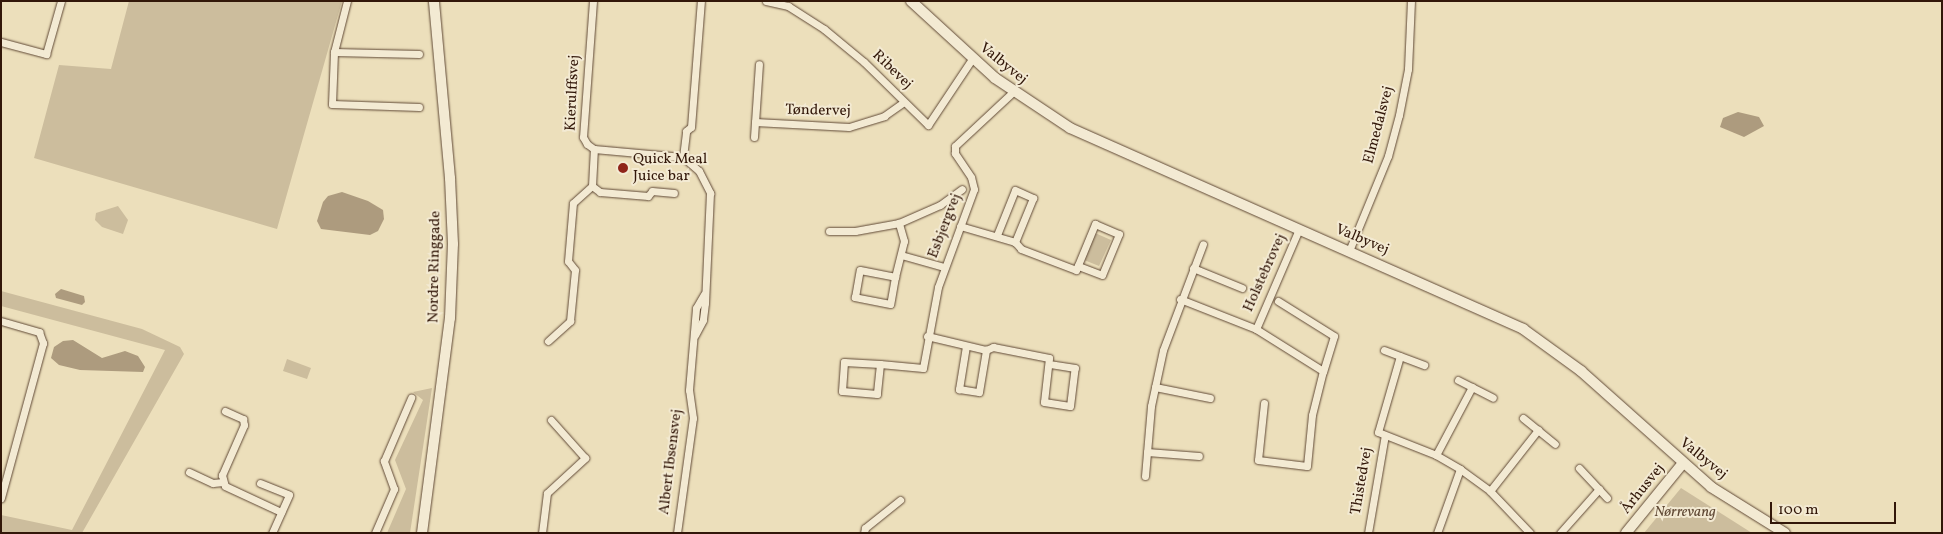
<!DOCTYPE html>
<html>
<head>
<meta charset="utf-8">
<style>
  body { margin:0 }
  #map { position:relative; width:1943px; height:534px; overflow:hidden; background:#ecdfbb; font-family:Vollkorn,serif }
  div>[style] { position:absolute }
  .green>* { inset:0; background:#ccbd9d }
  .water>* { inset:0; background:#ad9b7e }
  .roads { filter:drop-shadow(0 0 1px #604936) drop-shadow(0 0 1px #604936) }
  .street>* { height:7px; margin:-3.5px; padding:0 3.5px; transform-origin:3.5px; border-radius:3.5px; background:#f3ead3 }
  .secondary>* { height:10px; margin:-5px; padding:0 5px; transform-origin:5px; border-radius:5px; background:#f3ead3 }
  .dots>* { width:14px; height:14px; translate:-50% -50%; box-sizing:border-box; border:2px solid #f3ead3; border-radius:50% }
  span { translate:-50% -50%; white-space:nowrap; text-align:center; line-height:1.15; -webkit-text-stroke:4px #f3ead3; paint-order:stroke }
  .street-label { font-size:15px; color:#321709 }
  .poi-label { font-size:15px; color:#321709 }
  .left { translate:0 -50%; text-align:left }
  .park-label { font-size:15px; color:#604935; font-style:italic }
  .frame { position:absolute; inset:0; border:2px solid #321709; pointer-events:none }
  .scale { position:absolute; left:1770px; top:502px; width:126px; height:22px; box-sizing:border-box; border:2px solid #321709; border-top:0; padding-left:6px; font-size:15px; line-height:18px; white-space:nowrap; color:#321709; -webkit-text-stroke:4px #f3ead3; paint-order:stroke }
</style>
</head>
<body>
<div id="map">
  <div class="green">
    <div style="clip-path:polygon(129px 1px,342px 1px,277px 229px,34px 158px,59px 65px,111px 69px)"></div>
    <div style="clip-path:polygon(118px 206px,128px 220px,123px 234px,102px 227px,95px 220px,96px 213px)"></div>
    <div style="clip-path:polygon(1095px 233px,1111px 240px,1099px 266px,1084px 260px)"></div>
    <div style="clip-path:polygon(1px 291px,142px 329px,180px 347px,184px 354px,82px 533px,1px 532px,1px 515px,72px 530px,165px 350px,1px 306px)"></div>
    <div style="clip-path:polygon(287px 359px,311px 368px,307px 379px,283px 371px)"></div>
    <div style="clip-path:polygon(432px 388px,410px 533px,387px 533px,406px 489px,395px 460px,423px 400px,413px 392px)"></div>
    <div style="clip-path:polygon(1681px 488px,1752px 533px,1644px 533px)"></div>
  </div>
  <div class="water">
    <div style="clip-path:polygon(1738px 112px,1759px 117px,1764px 126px,1744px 137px,1720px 127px,1723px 118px)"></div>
    <div style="clip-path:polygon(342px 192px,368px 201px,383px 210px,384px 219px,378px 231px,370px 235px,321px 229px,317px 221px,323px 202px,328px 196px)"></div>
    <div style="clip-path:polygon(61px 289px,84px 296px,85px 302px,82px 305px,56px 298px,55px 294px)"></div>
    <div style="clip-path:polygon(73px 340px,102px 358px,125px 351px,138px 356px,145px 367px,143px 372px,80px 370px,59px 365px,51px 358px,54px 347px,63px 341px)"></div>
  </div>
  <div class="roads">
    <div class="street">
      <div style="left:347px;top:1px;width:53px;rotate:104.3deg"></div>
      <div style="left:334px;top:52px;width:52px;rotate:92.2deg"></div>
      <div style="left:332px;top:104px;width:87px;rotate:2deg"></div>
      <div style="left:593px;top:1px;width:136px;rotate:94.2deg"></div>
      <div style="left:583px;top:137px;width:8px;rotate:60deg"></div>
      <div style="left:587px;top:144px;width:9px;rotate:36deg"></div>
      <div style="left:594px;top:149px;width:89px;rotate:5.1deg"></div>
      <div style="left:683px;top:157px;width:21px;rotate:41deg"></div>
      <div style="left:699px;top:171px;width:25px;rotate:63deg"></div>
      <div style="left:710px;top:193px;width:110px;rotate:92.6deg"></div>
      <div style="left:705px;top:303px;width:17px;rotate:97deg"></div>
      <div style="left:703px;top:320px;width:17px;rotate:118deg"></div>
      <div style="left:766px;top:1px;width:23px;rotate:13deg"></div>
      <div style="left:788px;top:6px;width:43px;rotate:32.6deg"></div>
      <div style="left:824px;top:29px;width:52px;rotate:39.5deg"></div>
      <div style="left:864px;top:62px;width:90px;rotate:44.5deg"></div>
      <div style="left:928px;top:125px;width:79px;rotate:-56.3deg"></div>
      <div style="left:1px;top:42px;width:47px;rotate:14.9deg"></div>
      <div style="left:46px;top:54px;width:55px;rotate:-74.2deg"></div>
      <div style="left:334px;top:52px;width:85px;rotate:1.3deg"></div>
      <div style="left:755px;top:122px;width:94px;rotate:3deg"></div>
      <div style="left:849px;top:127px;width:37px;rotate:-17deg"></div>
      <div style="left:884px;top:116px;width:24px;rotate:-35deg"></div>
      <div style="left:754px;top:137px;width:73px;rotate:-86.1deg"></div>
      <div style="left:683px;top:157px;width:26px;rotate:-83deg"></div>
      <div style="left:686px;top:131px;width:6px;rotate:-39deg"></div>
      <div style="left:691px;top:127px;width:126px;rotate:-85.5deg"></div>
      <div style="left:592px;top:186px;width:10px;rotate:37deg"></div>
      <div style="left:600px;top:192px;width:48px;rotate:4.8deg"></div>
      <div style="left:648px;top:196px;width:6px;rotate:-51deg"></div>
      <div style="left:652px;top:191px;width:22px;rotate:5deg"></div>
      <div style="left:960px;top:226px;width:57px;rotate:16.2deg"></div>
      <div style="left:1015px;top:242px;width:9px;rotate:49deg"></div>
      <div style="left:1021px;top:249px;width:59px;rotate:20.9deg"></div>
      <div style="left:1076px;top:270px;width:50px;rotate:-67.6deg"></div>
      <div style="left:1095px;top:224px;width:26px;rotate:23deg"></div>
      <div style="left:1119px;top:234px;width:44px;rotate:112.5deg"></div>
      <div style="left:1102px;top:275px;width:26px;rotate:-159deg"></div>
      <div style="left:829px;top:231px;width:26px"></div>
      <div style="left:855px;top:231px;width:45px;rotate:-10.3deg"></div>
      <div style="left:899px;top:223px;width:45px;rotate:-23.7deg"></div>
      <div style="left:940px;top:205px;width:27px;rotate:-36deg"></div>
      <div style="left:997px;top:235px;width:48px;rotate:-68.2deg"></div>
      <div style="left:1015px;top:190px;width:20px;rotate:24deg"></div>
      <div style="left:1033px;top:198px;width:48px;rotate:112.2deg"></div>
      <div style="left:1349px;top:251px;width:103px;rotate:-67.7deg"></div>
      <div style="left:1388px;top:156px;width:42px;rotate:-75deg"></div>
      <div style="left:1399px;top:115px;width:47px;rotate:-78.9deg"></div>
      <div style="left:1408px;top:69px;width:68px;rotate:-87.5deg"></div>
      <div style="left:901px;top:255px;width:45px;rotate:15.6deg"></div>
      <div style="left:1193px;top:268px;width:53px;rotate:22.2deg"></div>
      <div style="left:895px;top:277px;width:27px;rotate:100deg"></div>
      <div style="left:890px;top:304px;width:36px;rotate:-169deg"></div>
      <div style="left:855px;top:297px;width:27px;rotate:-80deg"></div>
      <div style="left:860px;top:270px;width:36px;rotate:11deg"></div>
      <div style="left:895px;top:277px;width:37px;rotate:-76deg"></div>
      <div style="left:904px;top:241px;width:19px;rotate:-106deg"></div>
      <div style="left:1180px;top:299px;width:82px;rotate:21.5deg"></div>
      <div style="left:1278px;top:301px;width:66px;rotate:32deg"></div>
      <div style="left:1334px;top:336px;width:37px;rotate:107deg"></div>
      <div style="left:1px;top:321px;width:40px;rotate:16deg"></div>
      <div style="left:39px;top:332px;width:12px;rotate:70deg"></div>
      <div style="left:43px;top:343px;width:161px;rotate:105.2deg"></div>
      <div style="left:927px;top:336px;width:61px;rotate:13.3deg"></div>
      <div style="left:986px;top:350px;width:8px;rotate:-23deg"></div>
      <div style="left:993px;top:347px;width:57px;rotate:11.1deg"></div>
      <div style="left:1049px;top:358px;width:44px;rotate:96.5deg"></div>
      <div style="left:1044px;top:402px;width:26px;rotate:9deg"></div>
      <div style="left:1070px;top:406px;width:38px;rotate:-83deg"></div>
      <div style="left:1075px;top:368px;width:25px;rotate:-171deg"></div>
      <div style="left:548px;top:341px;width:30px;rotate:-42deg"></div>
      <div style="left:570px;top:321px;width:51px;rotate:-84.4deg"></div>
      <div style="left:575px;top:270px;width:11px;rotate:-128deg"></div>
      <div style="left:568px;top:261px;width:58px;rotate:-85.1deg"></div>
      <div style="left:573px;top:203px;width:25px;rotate:-42deg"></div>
      <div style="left:592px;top:186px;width:37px;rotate:-87deg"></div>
      <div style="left:966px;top:346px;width:44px;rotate:99.2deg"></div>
      <div style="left:959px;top:389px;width:20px;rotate:9deg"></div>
      <div style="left:979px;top:392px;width:43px;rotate:-80.5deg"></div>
      <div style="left:1384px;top:350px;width:43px;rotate:20.6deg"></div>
      <div style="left:1400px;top:356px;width:79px;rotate:106.1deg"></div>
      <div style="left:1378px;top:432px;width:62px;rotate:21.6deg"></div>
      <div style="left:1436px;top:455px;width:28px;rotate:30deg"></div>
      <div style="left:1460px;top:469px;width:37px;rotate:36deg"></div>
      <div style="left:1490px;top:491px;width:58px;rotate:46.4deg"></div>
      <div style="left:880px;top:364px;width:30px;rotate:96deg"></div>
      <div style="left:877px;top:394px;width:35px;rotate:-175deg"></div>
      <div style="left:842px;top:391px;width:29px;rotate:-86deg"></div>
      <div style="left:844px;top:362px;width:36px;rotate:3deg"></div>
      <div style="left:880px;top:364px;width:43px;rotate:5.3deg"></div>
      <div style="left:923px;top:368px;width:82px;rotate:-79.5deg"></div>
      <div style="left:938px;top:287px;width:104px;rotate:-69.8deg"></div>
      <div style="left:974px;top:189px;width:12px;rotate:-104deg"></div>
      <div style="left:971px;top:177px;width:29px;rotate:-124deg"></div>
      <div style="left:955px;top:153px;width:7px;rotate:-90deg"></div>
      <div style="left:955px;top:146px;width:79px;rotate:-43deg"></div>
      <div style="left:1458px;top:380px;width:39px;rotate:27deg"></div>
      <div style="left:1155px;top:387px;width:56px;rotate:11.3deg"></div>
      <div style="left:1264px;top:403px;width:57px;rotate:96deg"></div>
      <div style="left:1258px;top:460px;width:49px;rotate:7deg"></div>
      <div style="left:1307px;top:466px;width:51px;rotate:-84.4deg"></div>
      <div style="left:1312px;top:415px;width:45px;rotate:-76deg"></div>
      <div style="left:1323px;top:371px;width:79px;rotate:-147.9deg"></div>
      <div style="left:1256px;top:329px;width:109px;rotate:-66.7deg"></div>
      <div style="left:225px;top:411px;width:20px;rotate:24deg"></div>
      <div style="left:243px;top:419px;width:6px;rotate:81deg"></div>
      <div style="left:244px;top:425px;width:55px;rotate:113.7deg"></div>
      <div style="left:222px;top:475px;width:11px;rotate:75deg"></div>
      <div style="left:225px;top:486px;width:62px;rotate:24.9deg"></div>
      <div style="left:1523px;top:418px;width:41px;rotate:39.1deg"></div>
      <div style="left:1147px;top:452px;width:52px;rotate:4.4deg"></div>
      <div style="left:1436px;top:455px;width:77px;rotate:-62.1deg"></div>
      <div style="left:1579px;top:468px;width:41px;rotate:47deg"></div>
      <div style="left:189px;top:472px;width:26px;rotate:25deg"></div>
      <div style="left:213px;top:483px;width:10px;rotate:-6deg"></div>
      <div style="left:1145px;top:476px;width:70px;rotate:-85.1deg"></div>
      <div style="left:1151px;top:406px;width:57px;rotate:-77.9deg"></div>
      <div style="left:1163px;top:350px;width:113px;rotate:-69.3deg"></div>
      <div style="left:260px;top:483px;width:31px;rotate:22deg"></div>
      <div style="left:289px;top:495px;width:42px;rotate:114.1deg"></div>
      <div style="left:1490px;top:491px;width:78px;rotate:-51.8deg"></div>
      <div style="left:375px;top:533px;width:48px;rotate:-66.6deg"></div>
      <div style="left:394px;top:489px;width:30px;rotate:-110deg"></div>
      <div style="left:384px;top:461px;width:69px;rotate:-66.8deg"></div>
      <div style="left:542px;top:533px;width:40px;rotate:-82.9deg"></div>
      <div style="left:547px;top:493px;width:52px;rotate:-42.6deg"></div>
      <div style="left:585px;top:458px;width:51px;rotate:-131.8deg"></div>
      <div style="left:677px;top:533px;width:116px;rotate:-82.1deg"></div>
      <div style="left:693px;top:418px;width:28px;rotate:-98deg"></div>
      <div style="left:689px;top:390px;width:82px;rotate:-85.1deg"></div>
      <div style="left:696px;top:308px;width:16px;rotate:-60deg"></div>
      <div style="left:864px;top:533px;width:5px;rotate:-79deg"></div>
      <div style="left:865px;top:528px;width:45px;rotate:-38.7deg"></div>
      <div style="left:1368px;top:533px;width:99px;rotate:-80.2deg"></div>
      <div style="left:1437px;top:533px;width:68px;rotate:-70.2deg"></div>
      <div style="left:1560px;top:533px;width:59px;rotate:-48.4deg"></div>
    </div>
    <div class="secondary">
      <div style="left:911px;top:1px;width:114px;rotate:42.5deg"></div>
      <div style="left:995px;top:78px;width:90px;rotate:33.7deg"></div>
      <div style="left:1070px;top:128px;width:496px;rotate:23.9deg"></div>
      <div style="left:1523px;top:329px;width:72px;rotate:35.9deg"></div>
      <div style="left:1581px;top:371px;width:174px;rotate:41.7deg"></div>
      <div style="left:1711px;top:487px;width:87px;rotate:31.9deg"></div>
      <div style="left:422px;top:533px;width:217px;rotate:-82.6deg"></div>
      <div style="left:450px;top:318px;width:74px;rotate:-87.7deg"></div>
      <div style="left:453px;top:244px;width:66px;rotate:-92.6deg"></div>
      <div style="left:450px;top:178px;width:178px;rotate:-95.2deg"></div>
      <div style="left:1626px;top:533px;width:90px;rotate:-50.8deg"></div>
    </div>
  </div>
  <div class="dots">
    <div style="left:623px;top:168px;background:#8f2418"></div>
  </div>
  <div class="street-label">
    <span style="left:1003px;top:64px;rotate:39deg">Valbyvej</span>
    <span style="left:892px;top:70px;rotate:44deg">Ribevej</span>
    <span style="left:573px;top:93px;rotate:-87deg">Kierulffsvej</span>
    <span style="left:818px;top:111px;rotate:1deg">Tøndervej</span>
    <span style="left:1379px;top:125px;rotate:-75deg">Elmedalsvej</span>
    <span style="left:945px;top:226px;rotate:-69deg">Esbjergvej</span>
    <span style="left:1362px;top:240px;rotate:23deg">Valbyvej</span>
    <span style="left:435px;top:267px;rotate:-89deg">Nordre Ringgade</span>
    <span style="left:1265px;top:273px;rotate:-66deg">Holstebrovej</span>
    <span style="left:1703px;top:459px;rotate:39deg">Valbyvej</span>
    <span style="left:671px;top:462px;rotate:-83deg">Albert Ibsensvej</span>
    <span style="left:1362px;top:481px;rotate:-80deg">Thistedvej</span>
    <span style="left:1643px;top:489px;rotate:-51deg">Århusvej</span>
  </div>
  <div class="poi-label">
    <span class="left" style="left:633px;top:168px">Quick Meal<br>Juice bar</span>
  </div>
  <div class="park-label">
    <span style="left:1685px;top:513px">Nørrevang</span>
  </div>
  <div class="frame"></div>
  <div class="scale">100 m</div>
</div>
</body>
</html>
